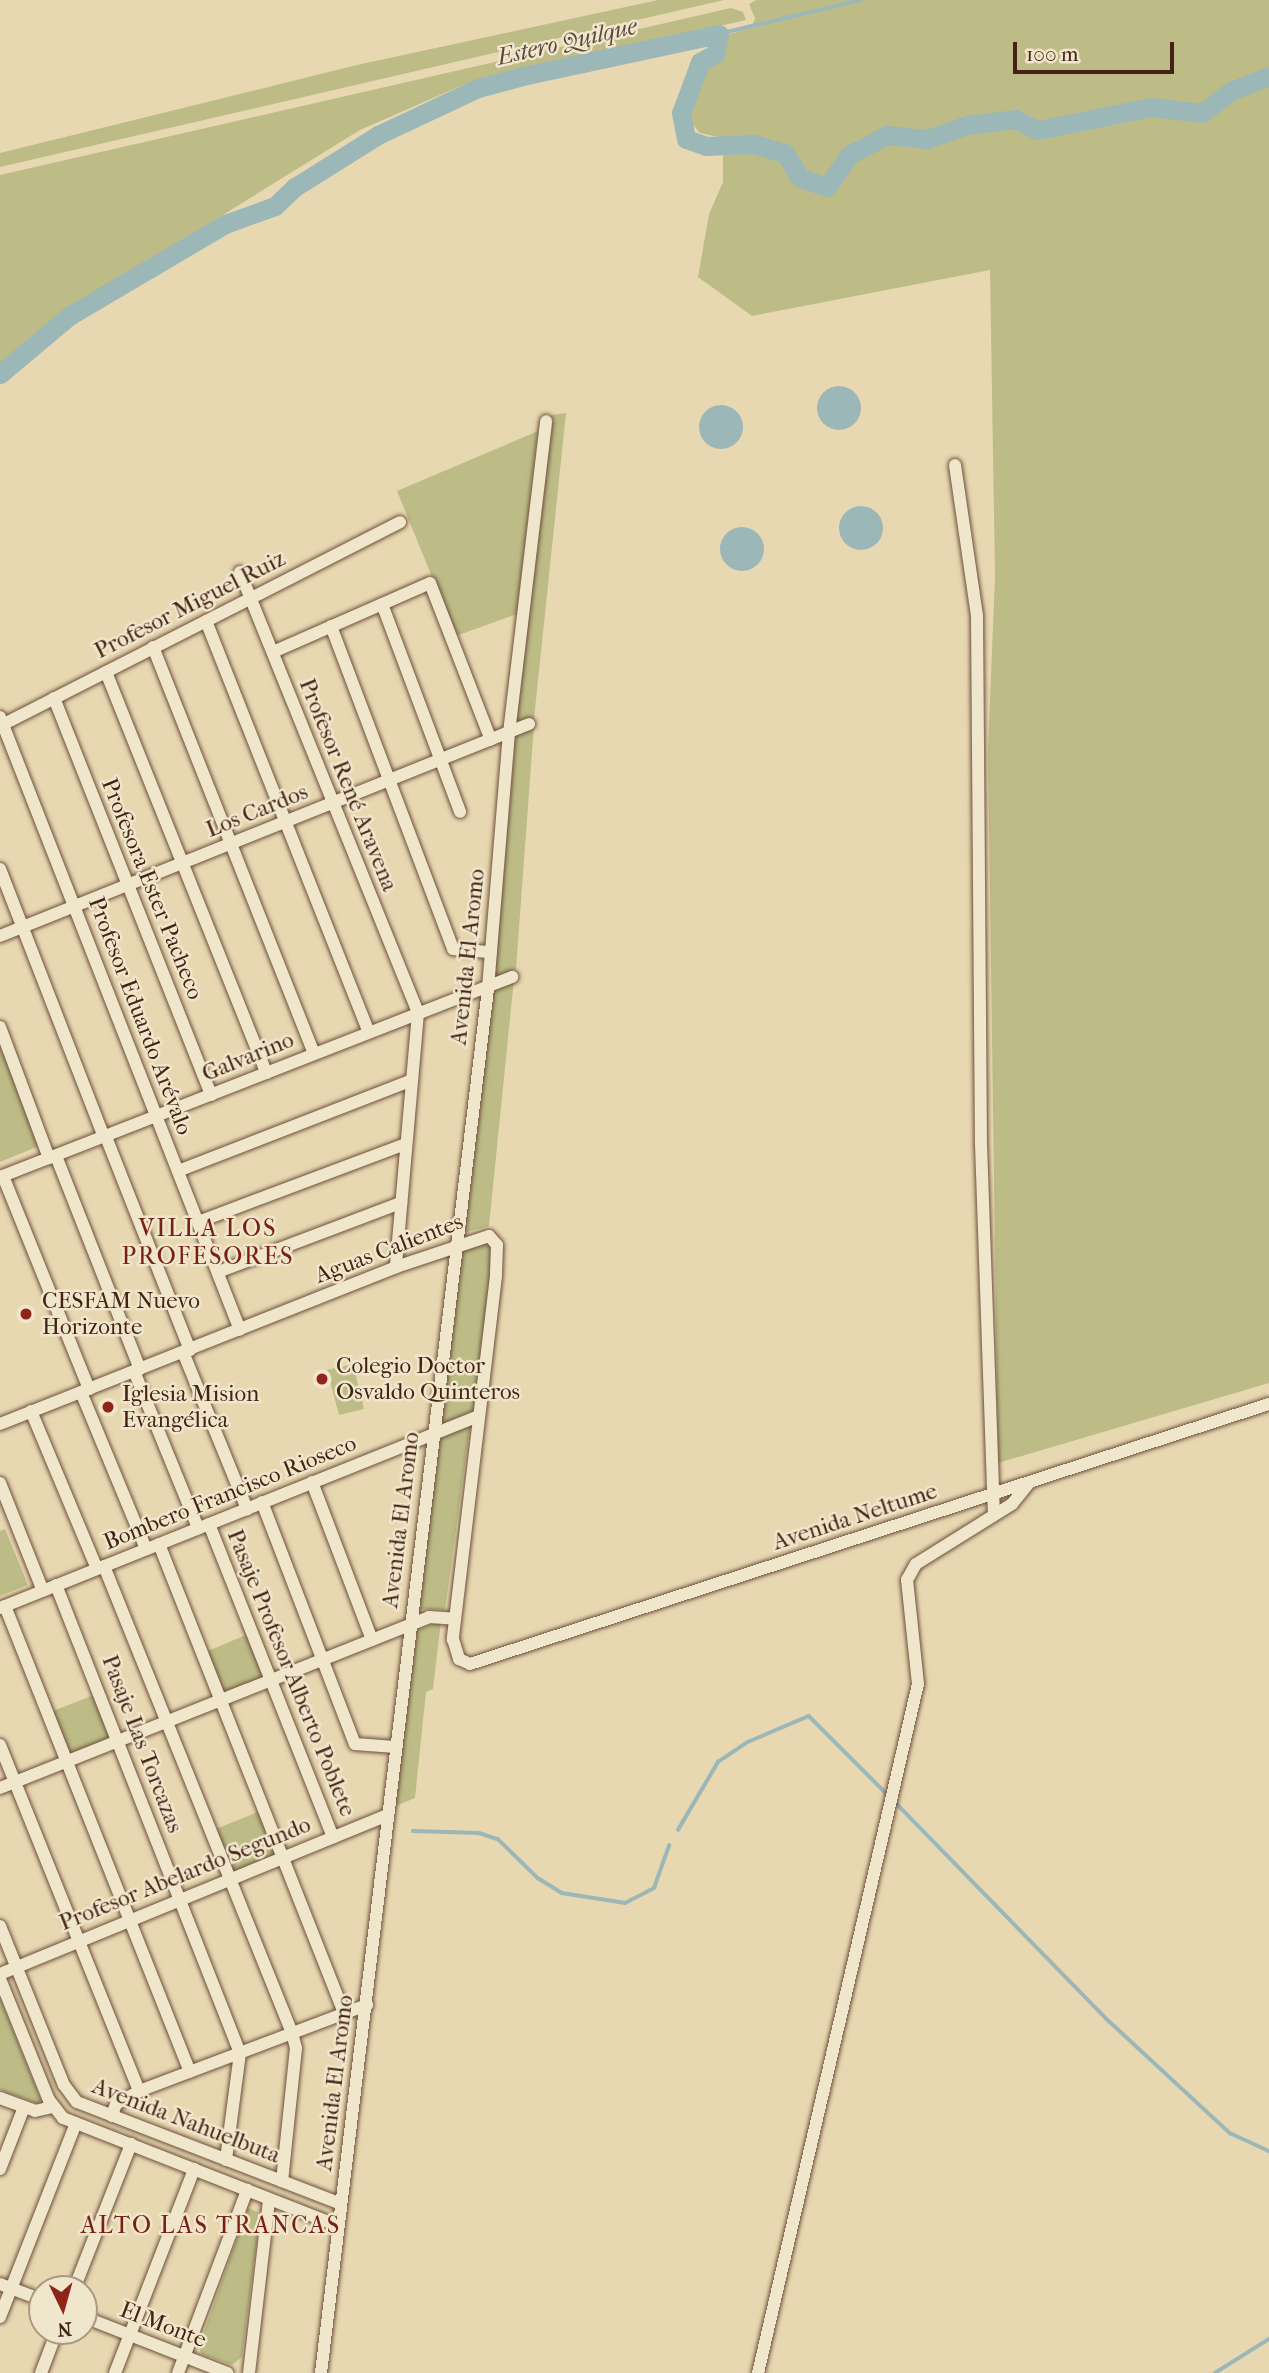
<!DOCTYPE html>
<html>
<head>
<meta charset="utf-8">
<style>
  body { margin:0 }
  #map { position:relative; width:1269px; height:2373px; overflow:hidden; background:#e8d8b1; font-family:"IM FELL French Canon",serif }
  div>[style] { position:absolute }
  .green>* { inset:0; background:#bdbc87 }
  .water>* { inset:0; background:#9cb7b7 }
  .round { border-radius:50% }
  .stream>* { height:3.5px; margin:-1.75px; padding:0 1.75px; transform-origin:1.75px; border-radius:1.75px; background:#9cb7b7 }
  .river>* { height:19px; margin:-9.5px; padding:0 9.5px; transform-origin:9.5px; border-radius:9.5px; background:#9cb7b7 }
  .roads { filter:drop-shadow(0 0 2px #6d503c) drop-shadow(0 0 2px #6d503c) }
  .minor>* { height:12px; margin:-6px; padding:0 6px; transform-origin:6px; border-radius:6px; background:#f0e6cc }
  .dots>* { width:19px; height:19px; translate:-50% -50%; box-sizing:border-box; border:4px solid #f0e6cc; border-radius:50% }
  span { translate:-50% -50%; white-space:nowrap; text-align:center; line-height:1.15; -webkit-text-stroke:5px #f0e6cc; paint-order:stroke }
  .street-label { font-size:23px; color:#442315 }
  .poi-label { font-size:23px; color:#442315 }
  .left { translate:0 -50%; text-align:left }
  .water-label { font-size:24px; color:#5a483e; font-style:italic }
  .neighbourhood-label { font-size:24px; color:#7a1f14; letter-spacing:2px }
  .north { position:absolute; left:28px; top:2275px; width:70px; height:70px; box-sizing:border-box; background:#f0e6cc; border:2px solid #ab9883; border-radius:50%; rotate:175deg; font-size:19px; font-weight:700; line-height:28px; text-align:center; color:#442315 }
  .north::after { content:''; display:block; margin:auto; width:24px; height:32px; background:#8f2418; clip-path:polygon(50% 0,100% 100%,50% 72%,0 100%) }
  .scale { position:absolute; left:1013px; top:42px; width:161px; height:32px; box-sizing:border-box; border:4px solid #442315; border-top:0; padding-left:9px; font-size:21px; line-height:24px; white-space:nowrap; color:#442315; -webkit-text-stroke:5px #f0e6cc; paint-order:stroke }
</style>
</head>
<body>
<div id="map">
  <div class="green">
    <div style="clip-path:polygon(658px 0,724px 0,0 167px,0 153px,357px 65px)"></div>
    <div style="clip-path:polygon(756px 0,1269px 0,1269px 1383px,998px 1463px,988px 750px,995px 576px,990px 270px,752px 316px,698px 277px,709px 214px,723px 182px,723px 138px,700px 133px,688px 119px,692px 96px,723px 36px,751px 28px,755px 18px,749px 4px)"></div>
    <div style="clip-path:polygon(731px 8px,743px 12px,746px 20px,463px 85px,360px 130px,66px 312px,0 365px,0 175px)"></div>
    <div style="clip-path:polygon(566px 413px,534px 719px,514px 727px,551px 415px)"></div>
    <div style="clip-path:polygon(538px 431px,517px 614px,456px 636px,397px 491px)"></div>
    <div style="clip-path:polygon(534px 725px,516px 969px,494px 979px,514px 733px)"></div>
    <div style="clip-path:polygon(514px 979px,489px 1226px,463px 1233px,492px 991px)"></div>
    <div style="clip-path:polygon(0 1041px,39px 1146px,0 1162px)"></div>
    <div style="clip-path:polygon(495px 1241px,476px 1417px,434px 1433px,455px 1246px)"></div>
    <div style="clip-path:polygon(353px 1364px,364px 1409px,339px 1415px,327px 1370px)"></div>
    <div style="clip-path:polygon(470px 1426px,445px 1610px,417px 1609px,439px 1437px)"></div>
    <div style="clip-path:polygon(5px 1529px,28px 1585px,0 1596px,0 1531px)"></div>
    <div style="clip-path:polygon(441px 1621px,433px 1689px,426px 1692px,415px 1798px,393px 1807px,413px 1632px)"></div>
    <div style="clip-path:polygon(253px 1632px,273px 1680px,222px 1699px,203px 1653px)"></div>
    <div style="clip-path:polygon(99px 1693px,118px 1741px,67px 1761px,48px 1713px)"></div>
    <div style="clip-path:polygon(265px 1809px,284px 1857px,230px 1879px,211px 1831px)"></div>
    <div style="clip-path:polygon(0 1998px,41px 2100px,39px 2104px,0 2090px)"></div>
    <div style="clip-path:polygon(248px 2208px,258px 2212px,259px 2222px,242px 2357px,232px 2365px,201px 2354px,199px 2346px)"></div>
  </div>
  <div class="water">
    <div class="round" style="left:817px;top:386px;width:44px;height:44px"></div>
    <div class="round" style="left:699px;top:405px;width:44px;height:44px"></div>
    <div class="round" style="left:839px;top:506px;width:44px;height:44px"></div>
    <div class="round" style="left:720px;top:527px;width:44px;height:44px"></div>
  </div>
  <div class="stream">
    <div style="left:719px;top:34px;width:146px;rotate:-13.5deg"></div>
    <div style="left:897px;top:1804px;width:303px;rotate:45.7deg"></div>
    <div style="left:1109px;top:2021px;width:165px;rotate:42.8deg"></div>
    <div style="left:1230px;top:2133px;width:43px;rotate:24.8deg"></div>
    <div style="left:678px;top:1830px;width:79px;rotate:-59.5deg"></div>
    <div style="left:718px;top:1762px;width:36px;rotate:-34deg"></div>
    <div style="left:748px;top:1742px;width:66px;rotate:-23.1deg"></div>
    <div style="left:809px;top:1716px;width:110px;rotate:45deg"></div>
    <div style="left:413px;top:1831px;width:66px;rotate:1.7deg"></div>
    <div style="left:479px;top:1833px;width:20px;rotate:18deg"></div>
    <div style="left:498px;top:1839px;width:56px;rotate:44.3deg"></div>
    <div style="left:538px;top:1878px;width:28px;rotate:32deg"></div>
    <div style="left:562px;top:1893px;width:64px;rotate:9deg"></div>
    <div style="left:625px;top:1903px;width:33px;rotate:-27deg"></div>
    <div style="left:654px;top:1888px;width:45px;rotate:-70.3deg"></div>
    <div style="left:1215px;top:2373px;width:64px;rotate:-32.2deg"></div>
  </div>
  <div class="river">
    <div style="left:0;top:374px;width:90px;rotate:-40deg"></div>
    <div style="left:69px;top:316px;width:181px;rotate:-30.5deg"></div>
    <div style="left:225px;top:224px;width:53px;rotate:-19.8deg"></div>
    <div style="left:275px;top:206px;width:28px;rotate:-44deg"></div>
    <div style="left:295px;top:187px;width:98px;rotate:-32.1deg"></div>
    <div style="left:378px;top:135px;width:110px;rotate:-25.2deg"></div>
    <div style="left:478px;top:88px;width:51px;rotate:-14.9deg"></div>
    <div style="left:527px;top:75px;width:196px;rotate:-12.1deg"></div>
    <div style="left:719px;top:34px;width:20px;rotate:101deg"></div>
    <div style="left:715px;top:54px;width:17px;rotate:152deg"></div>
    <div style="left:700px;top:62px;width:54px;rotate:110.4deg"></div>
    <div style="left:681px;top:113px;width:26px;rotate:79deg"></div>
    <div style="left:686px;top:139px;width:21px;rotate:19deg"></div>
    <div style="left:706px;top:146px;width:47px;rotate:-2.4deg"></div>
    <div style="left:753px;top:144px;width:33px;rotate:16deg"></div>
    <div style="left:785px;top:153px;width:29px;rotate:59deg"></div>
    <div style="left:800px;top:178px;width:28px;rotate:18deg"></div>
    <div style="left:827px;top:187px;width:39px;rotate:-55deg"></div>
    <div style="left:849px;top:155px;width:43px;rotate:-27.8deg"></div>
    <div style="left:887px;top:135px;width:40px;rotate:5.7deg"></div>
    <div style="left:927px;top:139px;width:42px;rotate:-19.3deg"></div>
    <div style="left:967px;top:125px;width:48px;rotate:-7.1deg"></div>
    <div style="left:1015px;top:119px;width:25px;rotate:26deg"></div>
    <div style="left:1038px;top:130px;width:115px;rotate:-11.5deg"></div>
    <div style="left:1151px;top:107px;width:51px;rotate:6.7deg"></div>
    <div style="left:1202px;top:113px;width:39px;rotate:-37deg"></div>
    <div style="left:1233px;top:90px;width:39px;rotate:-21deg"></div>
  </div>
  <div class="roads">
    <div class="minor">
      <div style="left:955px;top:465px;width:152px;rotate:81.7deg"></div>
      <div style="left:977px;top:615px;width:529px;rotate:89.57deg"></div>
      <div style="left:981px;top:1144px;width:371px;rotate:88deg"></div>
      <div style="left:240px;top:572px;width:476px;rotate:68deg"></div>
      <div style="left:418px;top:1013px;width:255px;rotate:95deg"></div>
      <div style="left:382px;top:604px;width:222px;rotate:69.4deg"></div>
      <div style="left:206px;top:621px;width:442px;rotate:68.4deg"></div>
      <div style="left:331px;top:626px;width:345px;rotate:69.3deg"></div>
      <div style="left:453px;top:949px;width:38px;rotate:5deg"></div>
      <div style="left:153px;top:647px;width:437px;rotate:68.4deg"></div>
      <div style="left:273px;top:652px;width:171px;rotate:-23.7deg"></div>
      <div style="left:430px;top:583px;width:168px;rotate:68.8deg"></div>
      <div style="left:106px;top:672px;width:432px;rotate:68.2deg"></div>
      <div style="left:54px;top:698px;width:427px;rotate:68.4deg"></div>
      <div style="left:0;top:717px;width:658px;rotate:68.62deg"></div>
      <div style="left:0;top:726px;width:449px;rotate:-27deg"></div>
      <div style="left:0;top:869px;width:287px;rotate:68.8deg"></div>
      <div style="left:0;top:936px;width:570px;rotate:-21.84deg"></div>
      <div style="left:0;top:1027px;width:140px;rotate:69.5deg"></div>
      <div style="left:106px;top:1137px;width:229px;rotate:68.5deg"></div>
      <div style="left:56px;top:1156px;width:229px;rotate:68.5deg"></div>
      <div style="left:178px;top:1171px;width:249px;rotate:-21.2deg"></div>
      <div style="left:3px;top:1176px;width:230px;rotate:68deg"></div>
      <div style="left:0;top:1177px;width:550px;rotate:-21.34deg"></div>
      <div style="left:198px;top:1222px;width:221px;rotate:-20.6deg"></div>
      <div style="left:218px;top:1272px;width:196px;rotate:-20.7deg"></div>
      <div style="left:183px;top:1352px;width:170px;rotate:67.8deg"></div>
      <div style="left:134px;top:1371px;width:170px;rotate:67.8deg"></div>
      <div style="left:81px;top:1392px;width:170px;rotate:67.5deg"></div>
      <div style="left:31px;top:1411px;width:171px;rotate:67.3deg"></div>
      <div style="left:0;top:1424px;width:426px;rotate:-21.6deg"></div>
      <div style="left:396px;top:1267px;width:98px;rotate:-18.4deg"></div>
      <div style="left:489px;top:1236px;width:12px;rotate:48deg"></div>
      <div style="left:497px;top:1245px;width:31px;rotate:92deg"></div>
      <div style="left:496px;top:1276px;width:366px;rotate:96.8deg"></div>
      <div style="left:453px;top:1639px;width:21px;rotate:73deg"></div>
      <div style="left:459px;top:1659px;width:12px;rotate:24deg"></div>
      <div style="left:470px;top:1664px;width:840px;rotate:-18.03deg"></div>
      <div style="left:312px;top:1482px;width:169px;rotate:69.2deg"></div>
      <div style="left:0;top:1483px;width:116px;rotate:68.3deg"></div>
      <div style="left:262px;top:1502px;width:259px;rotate:69deg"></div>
      <div style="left:355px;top:1744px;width:40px;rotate:4.3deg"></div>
      <div style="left:209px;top:1524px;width:337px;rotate:68.4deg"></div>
      <div style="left:159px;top:1544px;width:504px;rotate:68.47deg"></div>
      <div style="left:104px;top:1566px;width:503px;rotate:68.07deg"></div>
      <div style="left:292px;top:2033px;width:16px;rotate:75deg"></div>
      <div style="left:296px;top:2048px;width:134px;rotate:96deg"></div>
      <div style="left:56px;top:1585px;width:503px;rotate:68.54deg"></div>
      <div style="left:240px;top:2053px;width:108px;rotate:97.5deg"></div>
      <div style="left:5px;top:1606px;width:501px;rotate:68.35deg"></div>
      <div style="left:0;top:1608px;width:513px;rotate:-21.86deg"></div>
      <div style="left:0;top:1745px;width:373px;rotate:68.1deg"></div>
      <div style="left:0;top:1788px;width:462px;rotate:-21.7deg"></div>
      <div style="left:429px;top:1617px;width:26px;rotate:4deg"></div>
      <div style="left:0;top:1926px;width:171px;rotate:68.1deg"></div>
      <div style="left:64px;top:2085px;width:21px;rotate:53deg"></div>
      <div style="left:77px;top:2102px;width:283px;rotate:21.1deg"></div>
      <div style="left:0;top:1974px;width:418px;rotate:-22.3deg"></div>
      <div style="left:0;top:1979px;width:131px;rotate:68deg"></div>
      <div style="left:49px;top:2100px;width:23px;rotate:52deg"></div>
      <div style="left:63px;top:2118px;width:295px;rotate:21.4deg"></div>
      <div style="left:0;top:2098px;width:37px;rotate:20deg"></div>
      <div style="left:35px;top:2111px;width:17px;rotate:-13deg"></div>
      <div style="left:112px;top:2116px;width:13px;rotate:-72deg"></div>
      <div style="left:116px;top:2104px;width:26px;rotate:-29deg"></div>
      <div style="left:139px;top:2091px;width:244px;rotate:-20.7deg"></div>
      <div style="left:0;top:2169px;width:66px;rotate:-68.8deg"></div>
      <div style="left:0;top:2284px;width:45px;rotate:20.9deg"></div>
      <div style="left:74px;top:2289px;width:156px;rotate:-68.5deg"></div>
      <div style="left:0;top:2317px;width:208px;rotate:-68.6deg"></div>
      <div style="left:84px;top:2317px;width:154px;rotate:21.4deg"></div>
      <div style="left:41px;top:2373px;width:45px;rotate:-69.1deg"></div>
      <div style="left:115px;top:2373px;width:219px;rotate:-68.8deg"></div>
      <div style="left:178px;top:2373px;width:196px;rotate:-69.3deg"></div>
      <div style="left:249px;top:2373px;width:175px;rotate:-83.4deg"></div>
      <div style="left:321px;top:2373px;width:1395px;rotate:-83.12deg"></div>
      <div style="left:488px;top:988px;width:256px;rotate:-85.3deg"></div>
      <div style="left:509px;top:733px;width:314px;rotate:-83.2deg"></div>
      <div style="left:758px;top:2373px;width:707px;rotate:-76.93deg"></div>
      <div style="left:918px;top:1684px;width:105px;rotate:-96deg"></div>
      <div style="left:907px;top:1580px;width:18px;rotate:-61deg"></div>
      <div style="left:916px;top:1564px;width:113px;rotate:-32deg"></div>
      <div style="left:1012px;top:1504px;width:26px;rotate:-51deg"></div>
    </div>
  </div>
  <div class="dots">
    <div style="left:26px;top:1314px;background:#8f2418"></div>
    <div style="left:322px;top:1379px;background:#8f2418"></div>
    <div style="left:108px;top:1407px;background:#8f2418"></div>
  </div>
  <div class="street-label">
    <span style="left:190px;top:605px;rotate:-27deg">Profesor Miguel Ruiz</span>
    <span style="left:348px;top:785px;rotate:68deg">Profesor René Aravena</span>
    <span style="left:257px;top:811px;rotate:-22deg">Los Cardos</span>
    <span style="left:152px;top:889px;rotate:68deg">Profesora Ester Pacheco</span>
    <span style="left:468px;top:957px;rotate:-84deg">Avenida El Aromo</span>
    <span style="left:140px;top:1016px;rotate:69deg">Profesor Eduardo Arévalo</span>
    <span style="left:248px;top:1057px;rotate:-22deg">Galvarino</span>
    <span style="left:389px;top:1249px;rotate:-21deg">Aguas Calientes</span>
    <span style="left:230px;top:1493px;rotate:-22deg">Bombero Francisco Rioseco</span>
    <span style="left:855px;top:1517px;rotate:-18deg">Avenida Neltume</span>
    <span style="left:401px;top:1520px;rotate:-83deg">Avenida El Aromo</span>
    <span style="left:291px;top:1673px;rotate:68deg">Pasaje Profesor Alberto Poblete</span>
    <span style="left:142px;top:1744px;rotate:69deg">Pasaje Las Torcazas</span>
    <span style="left:185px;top:1874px;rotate:-22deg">Profesor Abelardo Segundo</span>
    <span style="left:335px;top:2083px;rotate:-83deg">Avenida El Aromo</span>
    <span style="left:186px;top:2121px;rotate:21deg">Avenida Nahuelbuta</span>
    <span style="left:163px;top:2325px;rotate:21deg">El Monte</span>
  </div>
  <div class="poi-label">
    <span class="left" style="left:42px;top:1314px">CESFAM Nuevo<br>Horizonte</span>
    <span class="left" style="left:336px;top:1379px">Colegio Doctor<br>Osvaldo Quinteros</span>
    <span class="left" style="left:122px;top:1407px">Iglesia Mision<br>Evangélica</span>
  </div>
  <div class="water-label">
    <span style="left:567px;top:42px;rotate:-13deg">Estero Quilque</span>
  </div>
  <div class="neighbourhood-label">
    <span style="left:208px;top:1243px">VILLA LOS<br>PROFESORES</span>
    <span style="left:211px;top:2226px">ALTO LAS TRANCAS</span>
  </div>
  <div class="north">N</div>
  <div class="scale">100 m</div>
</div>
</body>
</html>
